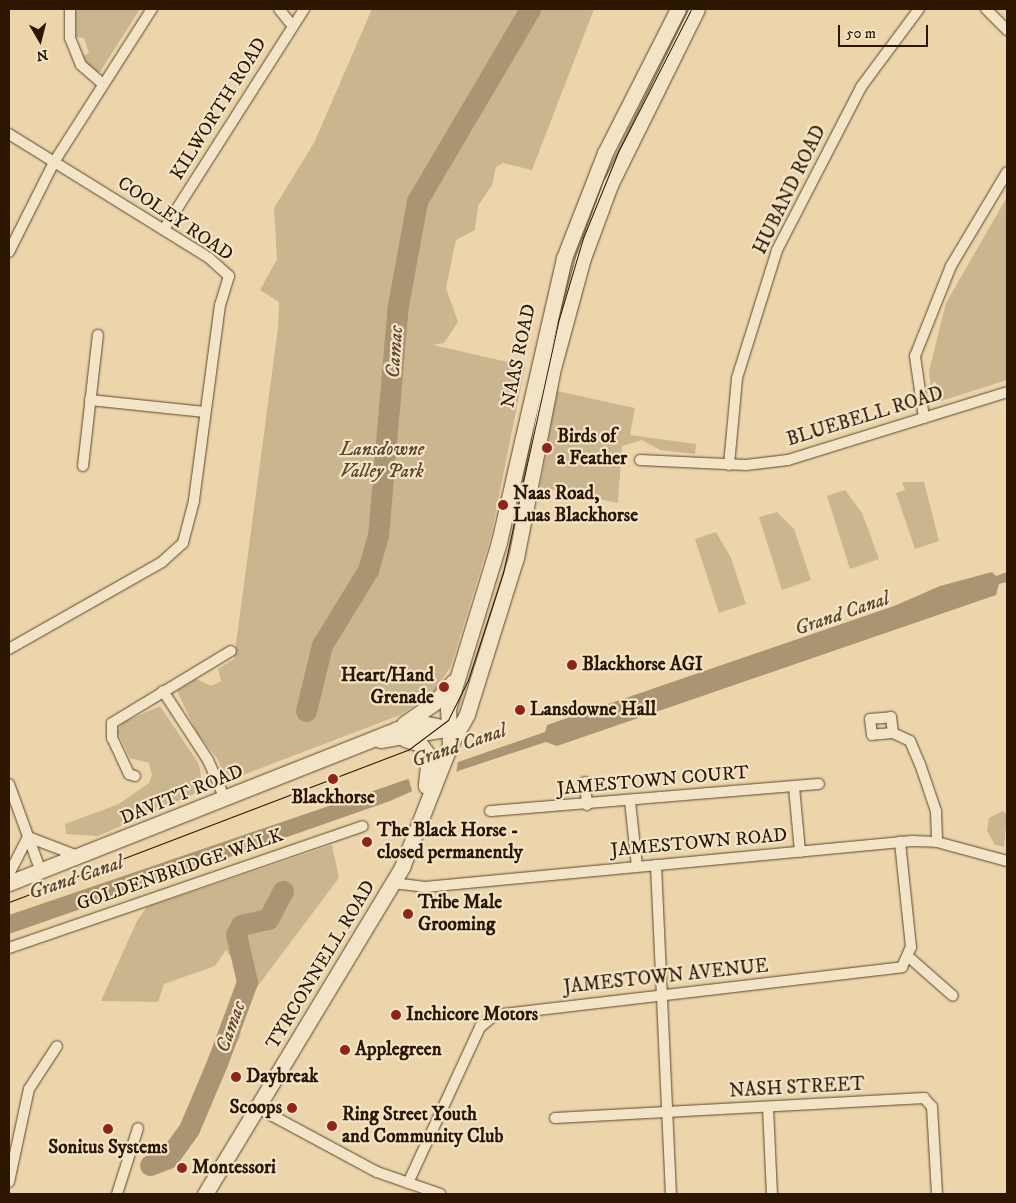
<!DOCTYPE html>
<html>
<head>
<meta charset="utf-8">
<style>
  body { margin:0 }
  #map { position:relative; width:1016px; height:1203px; overflow:hidden; background:#ecd5ab; font-family:"IM FELL DW Pica",serif }
  div>[style] { position:absolute }
  .green>* { inset:0; background:#cbb58e }
  .water>* { inset:0; background:#ab9471 }
  .pier>* { inset:0; background:#ecd5ab }
  .river>* { height:21px; margin:-10.5px; padding:0 10.5px; transform-origin:10.5px; border-radius:10.5px; background:#ab9471 }
  .roads { filter:drop-shadow(0 0 1px #5c462b) drop-shadow(0 0 1px #5c462b) }
  .minor>* { height:10px; margin:-5px; padding:0 5px; transform-origin:5px; border-radius:5px; background:#f3e4c8 }
  .secondary>* { height:15px; margin:-7.5px; padding:0 7.5px; transform-origin:7.5px; border-radius:7.5px; background:#f3e4c8 }
  .tram>* { height:1px; margin:-0.5px; padding:0 0.5px; transform-origin:0.5px; border-radius:0.5px; background:#2c1600 }
  .dots>* { width:14px; height:14px; translate:-50% -50%; box-sizing:border-box; border:2px solid #f3e4c8; border-radius:50% }
  span { translate:-50% -50%; white-space:nowrap; text-align:center; line-height:1.15; -webkit-text-stroke:4.5px #f3e4c8; paint-order:stroke }
  .street-label { font-size:19px; color:#2c1600 }
  .poi-label { font-size:19px; color:#2c1600; font-weight:700 }
  .left { translate:0 -50%; text-align:left }
  .right { translate:-100% -50%; text-align:right }
  .park-label { font-size:19px; color:#5c462b; font-style:italic }
  .water-label { font-size:20px; color:#5f482d; font-style:italic }
  .frame { position:absolute; inset:0; border:10px solid #2c1600; pointer-events:none }
  .north { position:absolute; left:15px; top:15px; width:50px; height:50px; -webkit-text-stroke:4px #f3e4c8; paint-order:stroke; rotate:172deg; font-size:14px; font-weight:700; line-height:20px; text-align:center; color:#2c1600 }
  .north::after { content:''; display:block; margin:auto; width:18px; height:22px; background:#2c1600; clip-path:polygon(50% 0,100% 100%,50% 72%,0 100%) }
  .scale { position:absolute; left:838px; top:25px; width:90px; height:22px; box-sizing:border-box; border:2px solid #2c1600; border-top:0; padding-left:6px; font-size:15px; line-height:18px; white-space:nowrap; color:#2c1600; -webkit-text-stroke:4px #f3e4c8; paint-order:stroke }
</style>
</head>
<body>
<div id="map">
  <div class="green">
    <div style="clip-path:polygon(76px 9px,140px 9px,100px 72px,94px 73px,82px 57px,89px 53px,84px 38px,76px 37px)"></div>
    <div style="clip-path:polygon(372px 9px,594px 9px,532px 170px,503px 163px,496px 167px,492px 185px,478px 206px,475px 230px,456px 240px,446px 288px,458px 322px,444px 343px,433px 345px,525px 366px,491px 536px,451px 666px,434px 692px,400px 715px,235px 778px,224px 775px,217px 758px,197px 733px,177px 691px,196px 679px,211px 686px,221px 681px,218px 669px,234px 659px,278px 328px,279px 302px,260px 290px,277px 259px,274px 208px,314px 143px)"></div>
    <div style="clip-path:polygon(1007px 197px,1007px 380px,938px 402px,932px 397px,929px 371px,946px 303px)"></div>
    <div style="clip-path:polygon(557px 391px,635px 408px,630px 435px,696px 444px,695px 454px,660px 450px,642px 440px,622px 446px,618px 503px,540px 487px)"></div>
    <div style="clip-path:polygon(902px 482px,924px 482px,939px 541px,915px 549px,896px 493px,905px 490px)"></div>
    <div style="clip-path:polygon(845px 490px,862px 513px,879px 559px,850px 569px,827px 496px)"></div>
    <div style="clip-path:polygon(777px 512px,794px 529px,811px 580px,782px 590px,759px 517px)"></div>
    <div style="clip-path:polygon(716px 532px,731px 558px,746px 604px,719px 613px,695px 539px)"></div>
    <div style="clip-path:polygon(160px 706px,199px 764px,203px 790px,98px 836px,66px 834px,65px 824px,119px 804px,149px 783px,152px 775px,149px 763px,130px 758px,117px 731px,122px 723px)"></div>
    <div style="clip-path:polygon(1003px 811px,1007px 814px,1004px 847px,995px 845px,987px 831px,989px 818px)"></div>
    <div style="clip-path:polygon(332px 845px,339px 878px,248px 999px,237px 1022px,241px 1035px,210px 1092px,198px 1092px,244px 962px,233px 960px,226px 950px,215px 966px,164px 984px,158px 1002px,101px 1001px,137px 921px,147px 907px)"></div>
  </div>
  <div class="water">
    <div style="clip-path:polygon(992px 572px,996px 576px,1007px 572px,1007px 582px,999px 584px,996px 595px,557px 746px,546px 742px,458px 771px,390px 801px,9px 934px,9px 915px,461px 761px,545px 732px,547px 725px,894px 606px,940px 586px)"></div>
  </div>
  <div class="pier">
    <div style="clip-path:polygon(458px 760px,456px 775px,413px 794px,408px 777px)"></div>
  </div>
  <div class="river">
    <div style="left:306px;top:711px;width:68px;rotate:-76.4deg"></div>
    <div style="left:322px;top:645px;width:88px;rotate:-58.5deg"></div>
    <div style="left:368px;top:570px;width:35px;rotate:-74deg"></div>
    <div style="left:378px;top:536px;width:232px;rotate:-85.1deg"></div>
    <div style="left:398px;top:305px;width:106px;rotate:-79.6deg"></div>
    <div style="left:417px;top:201px;width:223px;rotate:-59.5deg"></div>
    <div style="left:150px;top:1165px;width:19px;rotate:-21deg"></div>
    <div style="left:168px;top:1158px;width:36px;rotate:-54deg"></div>
    <div style="left:189px;top:1129px;width:72px;rotate:-67deg"></div>
    <div style="left:217px;top:1063px;width:86px;rotate:-69.7deg"></div>
    <div style="left:247px;top:982px;width:49px;rotate:-102.9deg"></div>
    <div style="left:236px;top:934px;width:10px;rotate:-61deg"></div>
    <div style="left:241px;top:925px;width:28px;rotate:-13deg"></div>
    <div style="left:268px;top:919px;width:32px;rotate:-62deg"></div>
  </div>
  <div class="roads">
    <div class="minor">
      <div style="left:70px;top:9px;width:29px;rotate:90deg"></div>
      <div style="left:70px;top:38px;width:29px;rotate:68deg"></div>
      <div style="left:81px;top:65px;width:29px;rotate:41deg"></div>
      <div style="left:279px;top:9px;width:22px;rotate:51deg"></div>
      <div style="left:986px;top:9px;width:30px;rotate:45deg"></div>
      <div style="left:9px;top:134px;width:235px;rotate:31.8deg"></div>
      <div style="left:209px;top:258px;width:27px;rotate:42deg"></div>
      <div style="left:229px;top:276px;width:30px;rotate:107deg"></div>
      <div style="left:220px;top:305px;width:198px;rotate:97.6deg"></div>
      <div style="left:194px;top:501px;width:43px;rotate:104.7deg"></div>
      <div style="left:183px;top:543px;width:28px;rotate:138deg"></div>
      <div style="left:162px;top:562px;width:176px;rotate:150.4deg"></div>
      <div style="left:164px;top:229px;width:261px;rotate:-57.5deg"></div>
      <div style="left:9px;top:252px;width:101px;rotate:-63.4deg"></div>
      <div style="left:54px;top:162px;width:182px;rotate:-57.4deg"></div>
      <div style="left:90px;top:400px;width:115px;rotate:6deg"></div>
      <div style="left:924px;top:418px;width:63px;rotate:-98.3deg"></div>
      <div style="left:915px;top:356px;width:97px;rotate:-68.2deg"></div>
      <div style="left:951px;top:266px;width:109px;rotate:-59.2deg"></div>
      <div style="left:640px;top:460px;width:106px;rotate:2.7deg"></div>
      <div style="left:746px;top:465px;width:42px;rotate:-6.8deg"></div>
      <div style="left:788px;top:460px;width:229px;rotate:-17.2deg"></div>
      <div style="left:729px;top:465px;width:87px;rotate:-84.7deg"></div>
      <div style="left:737px;top:378px;width:134px;rotate:-72.6deg"></div>
      <div style="left:777px;top:250px;width:183px;rotate:-62.7deg"></div>
      <div style="left:861px;top:87px;width:97px;rotate:-53.4deg"></div>
      <div style="left:83px;top:466px;width:132px;rotate:-83.5deg"></div>
      <div style="left:163px;top:691px;width:82px;rotate:56.9deg"></div>
      <div style="left:208px;top:760px;width:43px;rotate:66.4deg"></div>
      <div style="left:891px;top:717px;width:16px;rotate:83deg"></div>
      <div style="left:893px;top:733px;width:21px;rotate:175deg"></div>
      <div style="left:872px;top:735px;width:16px;rotate:-97deg"></div>
      <div style="left:870px;top:719px;width:21px;rotate:-5deg"></div>
      <div style="left:893px;top:733px;width:19px;rotate:25deg"></div>
      <div style="left:910px;top:741px;width:25px;rotate:67deg"></div>
      <div style="left:920px;top:764px;width:50px;rotate:71.2deg"></div>
      <div style="left:936px;top:811px;width:31px;rotate:88deg"></div>
      <div style="left:135px;top:776px;width:6px;rotate:-162deg"></div>
      <div style="left:129px;top:774px;width:40px;rotate:-115deg"></div>
      <div style="left:112px;top:738px;width:15px;rotate:-90deg"></div>
      <div style="left:112px;top:723px;width:139px;rotate:-31.2deg"></div>
      <div style="left:585px;top:782px;width:23px;rotate:85deg"></div>
      <div style="left:9px;top:784px;width:94px;rotate:70deg"></div>
      <div style="left:794px;top:787px;width:65px;rotate:84.7deg"></div>
      <div style="left:630px;top:801px;width:66px;rotate:83.9deg"></div>
      <div style="left:490px;top:811px;width:330px;rotate:-4.7deg"></div>
      <div style="left:28px;top:837px;width:53px;rotate:20.8deg"></div>
      <div style="left:656px;top:865px;width:329px;rotate:87.4deg"></div>
      <div style="left:9px;top:874px;width:42px;rotate:-62.8deg"></div>
      <div style="left:393px;top:883px;width:32px;rotate:7deg"></div>
      <div style="left:425px;top:887px;width:489px;rotate:-5.4deg"></div>
      <div style="left:912px;top:841px;width:25px;rotate:2deg"></div>
      <div style="left:937px;top:842px;width:73px;rotate:15.2deg"></div>
      <div style="left:9px;top:948px;width:374px;rotate:-19deg"></div>
      <div style="left:910px;top:958px;width:57px;rotate:41.5deg"></div>
      <div style="left:768px;top:1107px;width:87px;rotate:87.4deg"></div>
      <div style="left:258px;top:1108px;width:135px;rotate:28.3deg"></div>
      <div style="left:377px;top:1172px;width:67px;rotate:19.2deg"></div>
      <div style="left:555px;top:1118px;width:370px;rotate:-3.1deg"></div>
      <div style="left:924px;top:1098px;width:12px;rotate:48deg"></div>
      <div style="left:932px;top:1107px;width:87px;rotate:86.7deg"></div>
      <div style="left:9px;top:1182px;width:95px;rotate:-77.9deg"></div>
      <div style="left:29px;top:1089px;width:51px;rotate:-56.9deg"></div>
      <div style="left:408px;top:1183px;width:172px;rotate:-65.2deg"></div>
      <div style="left:480px;top:1027px;width:19px;rotate:-39deg"></div>
      <div style="left:495px;top:1015px;width:410px;rotate:-6.7deg"></div>
      <div style="left:902px;top:967px;width:22px;rotate:-66deg"></div>
      <div style="left:911px;top:947px;width:106px;rotate:-96deg"></div>
      <div style="left:117px;top:1194px;width:69px;rotate:-72.3deg"></div>
    </div>
    <div class="secondary">
      <div style="left:404px;top:724px;width:38px;rotate:-35deg"></div>
      <div style="left:435px;top:702px;width:27px;rotate:-48deg"></div>
      <div style="left:405px;top:739px;width:16px;rotate:18deg"></div>
      <div style="left:420px;top:744px;width:15px;rotate:53deg"></div>
      <div style="left:429px;top:756px;width:30px;rotate:96deg"></div>
      <div style="left:380px;top:740px;width:66px;rotate:-9.6deg"></div>
      <div style="left:450px;top:745px;width:36px;rotate:-93deg"></div>
      <div style="left:448px;top:709px;width:175px;rotate:-73deg"></div>
      <div style="left:499px;top:542px;width:291px;rotate:-77.1deg"></div>
      <div style="left:564px;top:258px;width:113px;rotate:-68.7deg"></div>
      <div style="left:605px;top:153px;width:161px;rotate:-63.1deg"></div>
      <div style="left:9px;top:883px;width:417px;rotate:-21.6deg"></div>
      <div style="left:397px;top:729px;width:30px;rotate:-9deg"></div>
      <div style="left:427px;top:724px;width:21px;rotate:11deg"></div>
      <div style="left:448px;top:728px;width:8px;rotate:60deg"></div>
      <div style="left:205px;top:1194px;width:382px;rotate:-58.9deg"></div>
      <div style="left:402px;top:867px;width:131px;rotate:-68.5deg"></div>
      <div style="left:450px;top:745px;width:35px;rotate:-61deg"></div>
      <div style="left:467px;top:714px;width:164px;rotate:-72.6deg"></div>
      <div style="left:516px;top:558px;width:189px;rotate:-79deg"></div>
      <div style="left:552px;top:372px;width:118px;rotate:-74.8deg"></div>
      <div style="left:583px;top:258px;width:78px;rotate:-69.7deg"></div>
      <div style="left:610px;top:185px;width:196px;rotate:-63.7deg"></div>
    </div>
  </div>
  <div class="tram">
    <div style="left:9px;top:902px;width:427px;rotate:-20.9deg"></div>
    <div style="left:408px;top:750px;width:50px;rotate:-36.9deg"></div>
    <div style="left:448px;top:720px;width:45px;rotate:-63.4deg"></div>
    <div style="left:468px;top:680px;width:113px;rotate:-71.9deg"></div>
    <div style="left:503px;top:573px;width:257px;rotate:-77.6deg"></div>
    <div style="left:558px;top:322px;width:88px;rotate:-73.4deg"></div>
    <div style="left:583px;top:238px;width:95px;rotate:-67.8deg"></div>
    <div style="left:619px;top:150px;width:158px;rotate:-62.9deg"></div>
  </div>
  <div class="dots">
    <div style="left:547px;top:448px;background:#8f2418"></div>
    <div style="left:503px;top:505px;background:#8f2418"></div>
    <div style="left:572px;top:665px;background:#8f2418"></div>
    <div style="left:444px;top:687px;background:#8f2418"></div>
    <div style="left:520px;top:710px;background:#8f2418"></div>
    <div style="left:333px;top:779px;background:#8f2418"></div>
    <div style="left:367px;top:842px;background:#8f2418"></div>
    <div style="left:408px;top:914px;background:#8f2418"></div>
    <div style="left:396px;top:1015px;background:#8f2418"></div>
    <div style="left:345px;top:1050px;background:#8f2418"></div>
    <div style="left:236px;top:1077px;background:#8f2418"></div>
    <div style="left:292px;top:1108px;background:#8f2418"></div>
    <div style="left:332px;top:1126px;background:#8f2418"></div>
    <div style="left:108px;top:1129px;background:#8f2418"></div>
    <div style="left:182px;top:1168px;background:#8f2418"></div>
  </div>
  <div class="street-label">
    <span style="left:219px;top:109px;rotate:-58deg">KILWORTH ROAD</span>
    <span style="left:790px;top:190px;rotate:-64deg">HUBAND ROAD</span>
    <span style="left:175px;top:219px;rotate:34deg">COOLEY ROAD</span>
    <span style="left:519px;top:356px;rotate:-78deg">NAAS ROAD</span>
    <span style="left:865px;top:417px;rotate:-17deg">BLUEBELL ROAD</span>
    <span style="left:653px;top:781px;rotate:-5deg">JAMESTOWN COURT</span>
    <span style="left:182px;top:795px;rotate:-22deg">DAVITT ROAD</span>
    <span style="left:699px;top:843px;rotate:-5deg">JAMESTOWN ROAD</span>
    <span style="left:180px;top:870px;rotate:-19deg">GOLDENBRIDGE WALK</span>
    <span style="left:321px;top:965px;rotate:-59deg">TYRCONNELL ROAD</span>
    <span style="left:666px;top:977px;rotate:-6deg">JAMESTOWN AVENUE</span>
    <span style="left:797px;top:1088px;rotate:-3deg">NASH STREET</span>
  </div>
  <div class="poi-label">
    <span class="left" style="left:557px;top:448px">Birds of<br>a Feather</span>
    <span class="left" style="left:513px;top:505px">Naas Road,<br>Luas Blackhorse</span>
    <span class="left" style="left:582px;top:665px">Blackhorse AGI</span>
    <span class="right" style="left:434px;top:687px">Heart/Hand<br>Grenade</span>
    <span class="left" style="left:530px;top:710px">Lansdowne Hall</span>
    <span style="left:333px;top:798px">Blackhorse</span>
    <span class="left" style="left:377px;top:842px">The Black Horse -<br>closed permanently</span>
    <span class="left" style="left:418px;top:914px">Tribe Male<br>Grooming</span>
    <span class="left" style="left:406px;top:1015px">Inchicore Motors</span>
    <span class="left" style="left:355px;top:1050px">Applegreen</span>
    <span class="left" style="left:246px;top:1077px">Daybreak</span>
    <span class="right" style="left:282px;top:1108px">Scoops</span>
    <span class="left" style="left:342px;top:1126px">Ring Street Youth<br>and Community Club</span>
    <span style="left:108px;top:1148px">Sonitus Systems</span>
    <span class="left" style="left:192px;top:1168px">Montessori</span>
  </div>
  <div class="park-label">
    <span style="left:382px;top:461px">Lansdowne<br>Valley Park</span>
  </div>
  <div class="water-label">
    <span style="left:395px;top:352px;rotate:-86deg">Camac</span>
    <span style="left:842px;top:614px;rotate:-19deg">Grand Canal</span>
    <span style="left:459px;top:746px;rotate:-19deg">Grand Canal</span>
    <span style="left:76px;top:878px;rotate:-19deg">Grand Canal</span>
    <span style="left:231px;top:1027px;rotate:-70deg">Camac</span>
  </div>
  <div class="frame"></div>
  <div class="north">N</div>
  <div class="scale">50 m</div>
</div>
</body>
</html>
